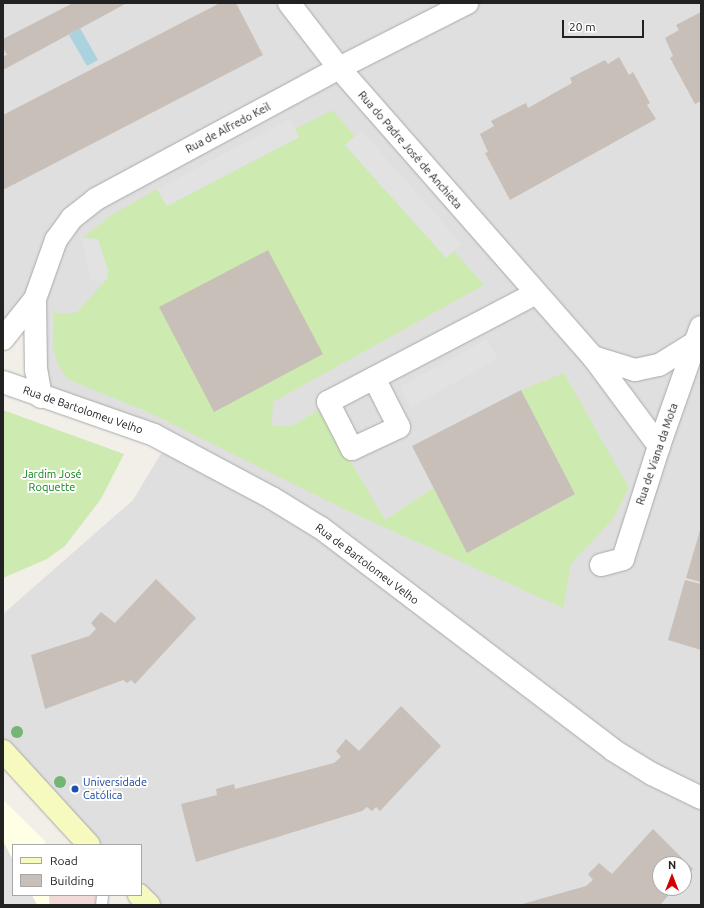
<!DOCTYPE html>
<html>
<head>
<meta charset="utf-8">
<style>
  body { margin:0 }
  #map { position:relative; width:704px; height:908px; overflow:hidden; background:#f2efe9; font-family:Ubuntu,sans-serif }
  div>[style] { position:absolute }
  .residential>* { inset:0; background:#e0dfdf }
  .commercial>* { inset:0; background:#f2dad9 }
  .education>* { inset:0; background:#ffffe5 }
  .grass>* { inset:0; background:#cdebb0 }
  .parking>* { inset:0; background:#e2e2e2 }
  .water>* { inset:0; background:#aad3df }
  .building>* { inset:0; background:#c7bfb8 }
  .roads { filter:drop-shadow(0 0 1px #a9a9a9) drop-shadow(0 0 1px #a9a9a9) }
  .service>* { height:11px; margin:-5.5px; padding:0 5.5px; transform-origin:5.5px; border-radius:5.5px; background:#fff }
  .minor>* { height:22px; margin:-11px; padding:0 11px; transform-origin:11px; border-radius:11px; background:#fff }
  .tertiary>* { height:22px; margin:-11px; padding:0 11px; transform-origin:11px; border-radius:11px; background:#fff }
  .secondary>* { height:22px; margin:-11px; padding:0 11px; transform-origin:11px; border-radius:11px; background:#f7fabf }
  .trees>* { width:12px; height:12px; margin:-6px; border-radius:50%; background:#74b475 }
  .dots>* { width:11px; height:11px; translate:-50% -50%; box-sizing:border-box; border:2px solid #fff; border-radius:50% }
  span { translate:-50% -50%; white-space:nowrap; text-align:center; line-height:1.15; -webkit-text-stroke:4px #fff; paint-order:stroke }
  .street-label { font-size:11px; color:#222 }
  .park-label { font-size:11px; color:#0c8416 }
  .transit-label { font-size:11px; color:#164399 }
  .left { translate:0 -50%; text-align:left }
  .frame { position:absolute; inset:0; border:4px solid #222; pointer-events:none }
  .legend { position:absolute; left:12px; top:844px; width:130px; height:52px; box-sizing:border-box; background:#fff; border:1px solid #a7a7a7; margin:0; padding:5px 7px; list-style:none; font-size:12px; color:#222 }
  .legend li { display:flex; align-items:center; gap:8px; height:20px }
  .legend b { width:20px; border:1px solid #a7a7a7 }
  .north { position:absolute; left:652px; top:856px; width:40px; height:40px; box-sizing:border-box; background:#fff; border:1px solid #a7a7a7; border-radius:50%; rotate:0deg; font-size:11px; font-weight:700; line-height:16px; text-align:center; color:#222 }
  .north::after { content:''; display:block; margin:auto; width:14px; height:18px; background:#d40000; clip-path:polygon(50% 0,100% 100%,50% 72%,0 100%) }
  .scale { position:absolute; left:562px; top:20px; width:82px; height:18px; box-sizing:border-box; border:2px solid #222; border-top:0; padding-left:5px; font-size:12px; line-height:14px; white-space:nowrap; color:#222; -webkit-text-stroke:3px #fff; paint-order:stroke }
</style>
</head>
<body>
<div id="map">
  <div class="residential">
    <div style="clip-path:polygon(evenodd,3px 3px,701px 3px,701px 905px,149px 905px,141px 895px,141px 845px,89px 845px,3px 751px,3px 614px,133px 500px,168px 442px,41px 397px,35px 299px,3px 339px,3px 3px,660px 864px,684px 864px,684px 888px,660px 888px,660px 864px)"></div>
  </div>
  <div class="commercial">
    <div style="clip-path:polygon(49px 895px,99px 895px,109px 905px,50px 905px)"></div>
  </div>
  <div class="education">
    <div style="clip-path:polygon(3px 800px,45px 841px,45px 845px,13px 845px,13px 895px,49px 895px,49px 905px,3px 905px)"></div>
  </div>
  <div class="grass">
    <div style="clip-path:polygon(332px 110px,355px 136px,345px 145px,446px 257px,454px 251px,484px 285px,273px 402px,272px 426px,292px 426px,320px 409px,385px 520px,433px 488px,467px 552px,575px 494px,521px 390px,564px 373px,629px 488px,613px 519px,571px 564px,563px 608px,344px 509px,148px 412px,67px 379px,58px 364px,53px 347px,54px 312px,67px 314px,77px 312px,107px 279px,108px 271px,98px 239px,82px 238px,113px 214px,157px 189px,167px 206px,299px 137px,295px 129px)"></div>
    <div style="clip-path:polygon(3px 410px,124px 454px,101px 499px,65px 546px,47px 559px,3px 578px)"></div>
  </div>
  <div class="parking">
    <div style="clip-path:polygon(290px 119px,299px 137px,167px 206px,157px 189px)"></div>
    <div style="clip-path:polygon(361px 130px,462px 244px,446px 258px,345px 145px)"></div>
    <div style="clip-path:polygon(82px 238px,98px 239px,108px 271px,107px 280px,96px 282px,90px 278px)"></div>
    <div style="clip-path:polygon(487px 339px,498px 359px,411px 407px,400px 387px)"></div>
    <div style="clip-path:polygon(3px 841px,13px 860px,13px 895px,32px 895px,37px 905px,3px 905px)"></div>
  </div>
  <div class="water">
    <div style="clip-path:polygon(80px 28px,98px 60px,87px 66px,69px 35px)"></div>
  </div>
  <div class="building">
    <div style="clip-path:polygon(73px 3px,127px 3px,3px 70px,3px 56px,7px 55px,3px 48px,3px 39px)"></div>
    <div style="clip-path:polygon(220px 3px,236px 3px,263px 55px,3px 190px,3px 115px)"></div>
    <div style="clip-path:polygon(701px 12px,701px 101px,695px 104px,670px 58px,673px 56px,665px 38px,679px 30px,676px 25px)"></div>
    <div style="clip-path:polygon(619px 57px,629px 75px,633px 72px,650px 103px,647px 105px,656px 119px,510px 200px,485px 153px,488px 152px,480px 134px,494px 126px,491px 121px,526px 103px,528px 108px,572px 83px,570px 78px,605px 60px,608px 64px)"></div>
    <div style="clip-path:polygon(268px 250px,323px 354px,214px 412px,159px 307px)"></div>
    <div style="clip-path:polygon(521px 390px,575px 494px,467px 553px,412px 446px)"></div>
    <div style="clip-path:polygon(701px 527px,701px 582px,686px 578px)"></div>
    <div style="clip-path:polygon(156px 579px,196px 618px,135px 684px,131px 680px,127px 683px,123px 680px,45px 709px,31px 655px,89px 636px,96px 629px,91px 623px,101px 612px,115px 623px)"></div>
    <div style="clip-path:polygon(685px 580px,701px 584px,701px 650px,668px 640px)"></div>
    <div style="clip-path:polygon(401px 706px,441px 746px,380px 811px,376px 807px,372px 811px,367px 807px,362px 811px,196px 862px,181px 804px,217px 795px,216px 789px,234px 784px,235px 789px,334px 763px,341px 757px,336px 751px,346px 739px,359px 751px)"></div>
    <div style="clip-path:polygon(653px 829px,693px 869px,684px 878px,684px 864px,660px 864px,660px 888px,675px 888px,660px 905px,519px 905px,586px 886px,593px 880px,588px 874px,599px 863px,612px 874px)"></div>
  </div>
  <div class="roads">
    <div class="service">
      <div style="left:101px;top:905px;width:10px;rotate:-84deg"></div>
    </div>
    <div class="minor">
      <div style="left:289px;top:3px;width:82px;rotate:52.4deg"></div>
      <div style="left:339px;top:68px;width:385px;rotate:48.7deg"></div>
      <div style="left:593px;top:357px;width:111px;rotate:53.4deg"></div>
      <div style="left:3px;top:339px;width:51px;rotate:-51.3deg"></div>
      <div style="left:593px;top:357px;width:44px;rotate:17.2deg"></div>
      <div style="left:635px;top:370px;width:25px;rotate:-12deg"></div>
      <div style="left:659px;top:365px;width:44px;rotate:-31.9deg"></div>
      <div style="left:374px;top:378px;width:55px;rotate:63deg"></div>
      <div style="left:399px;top:427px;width:52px;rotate:154.9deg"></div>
      <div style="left:352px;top:449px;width:53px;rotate:-117.1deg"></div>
      <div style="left:328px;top:402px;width:233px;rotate:-27.6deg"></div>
      <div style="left:41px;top:397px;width:27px;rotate:-100deg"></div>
      <div style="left:36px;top:370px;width:71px;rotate:-90.8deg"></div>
      <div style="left:35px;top:299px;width:63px;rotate:-70.4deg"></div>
      <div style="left:56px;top:240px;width:27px;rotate:-54deg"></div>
      <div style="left:72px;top:218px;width:31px;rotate:-38deg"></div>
      <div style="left:96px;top:199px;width:276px;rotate:-28.3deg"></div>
      <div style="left:339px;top:68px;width:144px;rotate:-26.9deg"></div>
      <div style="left:601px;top:565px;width:23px;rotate:-15deg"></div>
      <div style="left:623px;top:559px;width:119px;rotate:-72.3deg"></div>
      <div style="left:659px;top:446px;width:126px;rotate:-70.6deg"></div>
    </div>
    <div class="tertiary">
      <div style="left:3px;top:382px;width:160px;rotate:19.3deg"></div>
      <div style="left:154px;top:435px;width:134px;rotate:28.1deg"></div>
      <div style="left:272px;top:498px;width:57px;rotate:31.5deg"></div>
      <div style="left:321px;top:528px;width:367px;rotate:37.2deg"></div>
      <div style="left:613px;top:750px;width:46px;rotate:31.6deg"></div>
      <div style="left:652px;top:774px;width:55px;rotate:26.1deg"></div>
    </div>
    <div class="secondary">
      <div style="left:3px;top:751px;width:127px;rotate:47.5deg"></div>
      <div style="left:139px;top:895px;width:14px;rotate:45deg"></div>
    </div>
  </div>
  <div class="trees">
    <div style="left:17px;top:732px"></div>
    <div style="left:60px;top:782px"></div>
  </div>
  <div class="dots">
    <div style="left:75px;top:789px;background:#1a4fb4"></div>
  </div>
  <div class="street-label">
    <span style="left:228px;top:128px;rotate:-28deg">Rua de Alfredo Keil</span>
    <span style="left:410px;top:150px;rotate:49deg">Rua do Padre José de Anchieta</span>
    <span style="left:83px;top:410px;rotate:19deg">Rua de Bartolomeu Velho</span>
    <span style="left:657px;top:454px;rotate:-71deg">Rua de Viana da Mota</span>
    <span style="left:367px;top:564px;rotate:37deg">Rua de Bartolomeu Velho</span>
  </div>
  <div class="park-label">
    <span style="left:52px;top:481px">Jardim José<br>Roquette</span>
  </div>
  <div class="transit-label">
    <span class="left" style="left:83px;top:789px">Universidade<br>Católica</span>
  </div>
  <div class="frame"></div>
  <ul class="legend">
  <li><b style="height:5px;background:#f7fabf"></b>Road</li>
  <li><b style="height:11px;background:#c7bfb8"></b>Building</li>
  </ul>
  <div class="north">N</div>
  <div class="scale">20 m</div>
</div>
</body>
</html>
